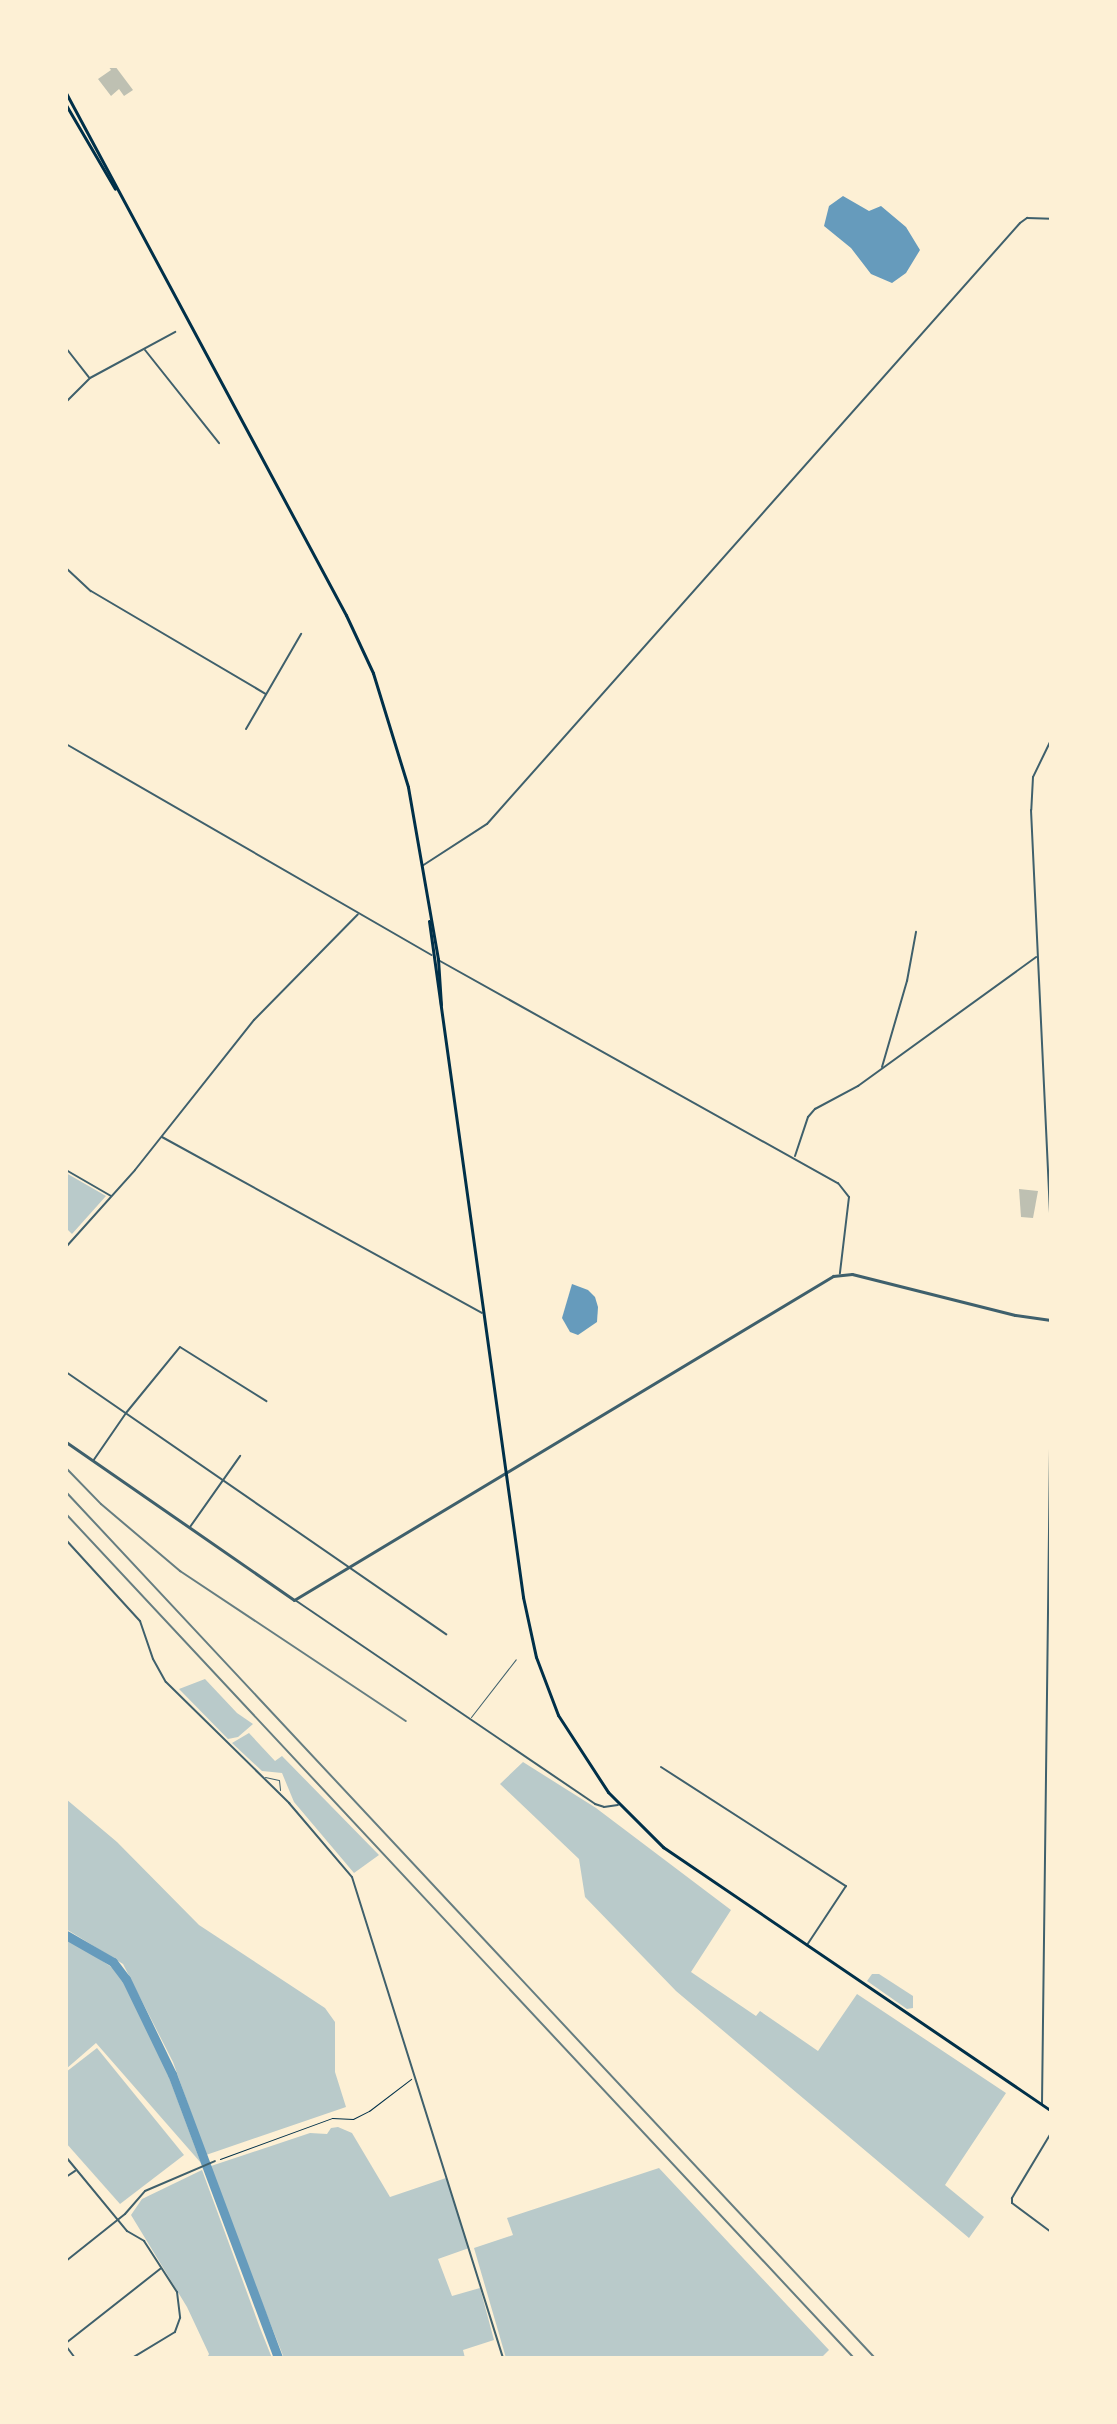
<!DOCTYPE html>
<html>
<head>
<meta charset="utf-8">
<style>
  body { margin:0 }
  #map { position:relative; width:1117px; height:2424px; overflow:hidden; background:#fdf0d5; font-family:"Nunito Sans",sans-serif }
  div>[style] { position:absolute }
  .green>* { inset:0; background:#b9caca }
  .water>* { inset:0; background:#669bbc }
  .river>* { height:9px; margin:-4.5px; padding:0 4.5px; transform-origin:4.5px; border-radius:4.5px; background:#669bbc }
  .building>* { inset:0; background:#bec0b2 }
  .path>* { height:1px; margin:-0.5px; padding:0 0.5px; transform-origin:0.5px; border-radius:0.5px; background:#003049 }
  .service>* { height:1px; margin:-0.5px; padding:0 0.5px; transform-origin:0.5px; border-radius:0.5px; background:#3f606c }
  .minor>* { height:2px; margin:-1px; padding:0 1px; transform-origin:1px; border-radius:1px; background:#3f606c }
  .tertiary>* { height:3px; margin:-1.5px; padding:0 1.5px; transform-origin:1.5px; border-radius:1.5px; background:#3f606c }
  .primary>* { height:3px; margin:-1.5px; padding:0 1.5px; transform-origin:1.5px; border-radius:1.5px; background:#003049 }
  .rail>* { height:2px; margin:-1px; padding:0 1px; transform-origin:1px; border-radius:1px; background:#657d81 }
  span { translate:-50% -50%; white-space:nowrap; text-align:center; line-height:1.15; -webkit-text-stroke:8px #fdf0d5; paint-order:stroke }
  .frame { position:absolute; inset:0; border:68px solid #fdf0d5; pointer-events:none }
</style>
</head>
<body>
<div id="map">
  <div class="green">
    <div style="clip-path:polygon(66px 1173px,106px 1196px,72px 1234px,66px 1228px)"></div>
    <div style="clip-path:polygon(205px 1679px,237px 1713px,253px 1724px,238px 1737px,228px 1739px,179px 1689px)"></div>
    <div style="clip-path:polygon(249px 1733px,275px 1761px,282px 1756px,379px 1855px,354px 1873px,294px 1802px,282px 1773px,262px 1771px,232px 1743px)"></div>
    <div style="clip-path:polygon(523px 1762px,596px 1808px,731px 1910px,691px 1972px,756px 2016px,760px 2011px,818px 2051px,857px 1994px,1006px 2093px,945px 2185px,984px 2217px,969px 2238px,676px 1991px,585px 1897px,579px 1859px,500px 1784px)"></div>
    <div style="clip-path:polygon(66px 1799px,117px 1842px,199px 1925px,325px 2008px,335px 2022px,335px 2072px,346px 2107px,206px 2155px,173px 2062px,123px 1964px,66px 1929px)"></div>
    <div style="clip-path:polygon(66px 1937px,122px 1974px,158px 2048px,201px 2163px,96px 2043px,66px 2069px)"></div>
    <div style="clip-path:polygon(872px 1974px,879px 1974px,913px 1996px,913px 2008px,907px 2009px,867px 1981px)"></div>
    <div style="clip-path:polygon(97px 2048px,184px 2155px,120px 2204px,66px 2143px,66px 2072px)"></div>
    <div style="clip-path:polygon(338px 2127px,352px 2133px,390px 2197px,446px 2178px,469px 2248px,438px 2259px,452px 2296px,480px 2288px,494px 2340px,463px 2350px,465px 2358px,284px 2358px,208px 2167px,310px 2133px,327px 2134px,331px 2128px)"></div>
    <div style="clip-path:polygon(659px 2168px,829px 2350px,821px 2358px,506px 2358px,474px 2248px,513px 2235px,507px 2218px)"></div>
    <div style="clip-path:polygon(202px 2170px,260px 2328px,272px 2358px,207px 2358px,209px 2354px,187px 2307px,131px 2215px,142px 2199px)"></div>
  </div>
  <div class="water">
    <div style="clip-path:polygon(843px 196px,869px 211px,881px 206px,906px 227px,920px 250px,906px 273px,892px 283px,871px 274px,851px 248px,824px 226px,829px 206px)"></div>
    <div style="clip-path:polygon(572px 1284px,588px 1290px,595px 1297px,598px 1307px,597px 1322px,578px 1335px,570px 1332px,562px 1318px)"></div>
  </div>
  <div class="river">
    <div style="left:66px;top:1935px;width:54px;rotate:29.9deg"></div>
    <div style="left:113px;top:1962px;width:21px;rotate:53deg"></div>
    <div style="left:126px;top:1979px;width:106px;rotate:64.2deg"></div>
    <div style="left:172px;top:2074px;width:303px;rotate:69.5deg"></div>
  </div>
  <div class="building">
    <div style="clip-path:polygon(108px 66px,115px 66px,133px 90px,124px 96px,119px 89px,111px 96px,98px 79px,111px 70px)"></div>
    <div style="clip-path:polygon(1019px 1189px,1038px 1191px,1033px 1218px,1021px 1217px)"></div>
  </div>
  <div class="path">
    <div style="left:220px;top:2159px;width:119px;rotate:-20.1deg"></div>
    <div style="left:332px;top:2118px;width:21px;rotate:3deg"></div>
    <div style="left:353px;top:2119px;width:18px;rotate:-27deg"></div>
    <div style="left:369px;top:2111px;width:53px;rotate:-37.3deg"></div>
  </div>
  <div class="service">
    <div style="left:471px;top:1717px;width:73px;rotate:-52.2deg"></div>
    <div style="left:265px;top:1777px;width:14px;rotate:12deg"></div>
    <div style="left:279px;top:1780px;width:10px;rotate:84deg"></div>
  </div>
  <div class="minor">
    <div style="left:66px;top:348px;width:37px;rotate:52deg"></div>
    <div style="left:145px;top:350px;width:119px;rotate:51.5deg"></div>
    <div style="left:66px;top:402px;width:34px;rotate:-45deg"></div>
    <div style="left:90px;top:378px;width:97px;rotate:-28.4deg"></div>
    <div style="left:66px;top:568px;width:34px;rotate:43deg"></div>
    <div style="left:91px;top:591px;width:203px;rotate:30.5deg"></div>
    <div style="left:246px;top:729px;width:110px;rotate:-59.9deg"></div>
    <div style="left:1051px;top:740px;width:41px;rotate:115.9deg"></div>
    <div style="left:1033px;top:777px;width:33px;rotate:93deg"></div>
    <div style="left:1031px;top:810px;width:429px;rotate:87.3deg"></div>
    <div style="left:66px;top:744px;width:422px;rotate:30deg"></div>
    <div style="left:422px;top:866px;width:77px;rotate:-32.9deg"></div>
    <div style="left:487px;top:824px;width:803px;rotate:-48.43deg"></div>
    <div style="left:1020px;top:223px;width:9px;rotate:-36deg"></div>
    <div style="left:1027px;top:218px;width:24px;rotate:2deg"></div>
    <div style="left:440px;top:961px;width:456px;rotate:29.2deg"></div>
    <div style="left:838px;top:1183px;width:18px;rotate:52deg"></div>
    <div style="left:849px;top:1197px;width:77px;rotate:96.8deg"></div>
    <div style="left:882px;top:1067px;width:90px;rotate:-73.8deg"></div>
    <div style="left:907px;top:981px;width:50px;rotate:-79.6deg"></div>
    <div style="left:162px;top:1137px;width:365px;rotate:28.8deg"></div>
    <div style="left:795px;top:1156px;width:41px;rotate:-71.6deg"></div>
    <div style="left:808px;top:1117px;width:11px;rotate:-49deg"></div>
    <div style="left:815px;top:1109px;width:49px;rotate:-28.1deg"></div>
    <div style="left:858px;top:1086px;width:220px;rotate:-35.9deg"></div>
    <div style="left:66px;top:1170px;width:52px;rotate:30deg"></div>
    <div style="left:66px;top:1247px;width:103px;rotate:-48.1deg"></div>
    <div style="left:135px;top:1170px;width:191px;rotate:-51.6deg"></div>
    <div style="left:254px;top:1020px;width:148px;rotate:-45.5deg"></div>
    <div style="left:66px;top:1372px;width:462px;rotate:34.6deg"></div>
    <div style="left:93px;top:1461px;width:58px;rotate:-55.5deg"></div>
    <div style="left:126px;top:1413px;width:85px;rotate:-50.7deg"></div>
    <div style="left:180px;top:1347px;width:102px;rotate:32.1deg"></div>
    <div style="left:190px;top:1527px;width:87px;rotate:-54.8deg"></div>
    <div style="left:66px;top:1540px;width:110px;rotate:47.6deg"></div>
    <div style="left:140px;top:1621px;width:40px;rotate:71.1deg"></div>
    <div style="left:153px;top:1659px;width:26px;rotate:61deg"></div>
    <div style="left:166px;top:1682px;width:173px;rotate:44.5deg"></div>
    <div style="left:289px;top:1803px;width:97px;rotate:49.6deg"></div>
    <div style="left:352px;top:1877px;width:504px;rotate:72.57deg"></div>
    <div style="left:295px;top:1600px;width:363px;rotate:34.2deg"></div>
    <div style="left:595px;top:1804px;width:9px;rotate:18deg"></div>
    <div style="left:604px;top:1807px;width:14px;rotate:-8deg"></div>
    <div style="left:661px;top:1767px;width:220px;rotate:32.8deg"></div>
    <div style="left:846px;top:1886px;width:71px;rotate:123.5deg"></div>
    <div style="left:1042px;top:2104px;width:735px;rotate:-89.3deg"></div>
    <div style="left:1051px;top:2133px;width:76px;rotate:121deg"></div>
    <div style="left:1012px;top:2198px;width:5px;rotate:90deg"></div>
    <div style="left:1012px;top:2203px;width:49px;rotate:36.6deg"></div>
    <div style="left:66px;top:2157px;width:96px;rotate:50.5deg"></div>
    <div style="left:127px;top:2231px;width:20px;rotate:30deg"></div>
    <div style="left:144px;top:2241px;width:61px;rotate:57.1deg"></div>
    <div style="left:177px;top:2292px;width:26px;rotate:83deg"></div>
    <div style="left:180px;top:2318px;width:15px;rotate:110deg"></div>
    <div style="left:175px;top:2332px;width:50px;rotate:148.8deg"></div>
    <div style="left:66px;top:2177px;width:11px;rotate:-34deg"></div>
    <div style="left:66px;top:2261px;width:75px;rotate:-38.5deg"></div>
    <div style="left:125px;top:2214px;width:30px;rotate:-49deg"></div>
    <div style="left:145px;top:2191px;width:76px;rotate:-23.2deg"></div>
    <div style="left:66px;top:2343px;width:120px;rotate:-38.2deg"></div>
    <div style="left:66px;top:2346px;width:15px;rotate:53deg"></div>
  </div>
  <div class="tertiary">
    <div style="left:66px;top:1442px;width:277px;rotate:34.7deg"></div>
    <div style="left:294px;top:1600px;width:629px;rotate:-31.01deg"></div>
    <div style="left:833px;top:1276px;width:19px;rotate:-6deg"></div>
    <div style="left:852px;top:1274px;width:168px;rotate:14.1deg"></div>
    <div style="left:1015px;top:1315px;width:36px;rotate:8deg"></div>
  </div>
  <div class="primary">
    <div style="left:66px;top:93px;width:592px;rotate:61.79deg"></div>
    <div style="left:346px;top:615px;width:64px;rotate:65deg"></div>
    <div style="left:373px;top:673px;width:119px;rotate:72.9deg"></div>
    <div style="left:408px;top:787px;width:175px;rotate:80.1deg"></div>
    <div style="left:438px;top:959px;width:46px;rotate:86.3deg"></div>
    <div style="left:66px;top:105px;width:97px;rotate:59.7deg"></div>
    <div style="left:429px;top:921px;width:683px;rotate:82.08deg"></div>
    <div style="left:523px;top:1597px;width:61px;rotate:77.8deg"></div>
    <div style="left:536px;top:1657px;width:62px;rotate:69.2deg"></div>
    <div style="left:558px;top:1715px;width:92px;rotate:57deg"></div>
    <div style="left:608px;top:1792px;width:78px;rotate:45deg"></div>
    <div style="left:663px;top:1847px;width:469px;rotate:34.2deg"></div>
  </div>
  <div class="rail">
    <div style="left:66px;top:1468px;width:50px;rotate:45.8deg"></div>
    <div style="left:101px;top:1504px;width:104px;rotate:40.3deg"></div>
    <div style="left:180px;top:1571px;width:271px;rotate:33.6deg"></div>
    <div style="left:66px;top:1492px;width:1185px;rotate:46.95deg"></div>
    <div style="left:66px;top:1514px;width:1155px;rotate:46.97deg"></div>
  </div>
  <div class="frame"></div>
</div>
</body>
</html>
